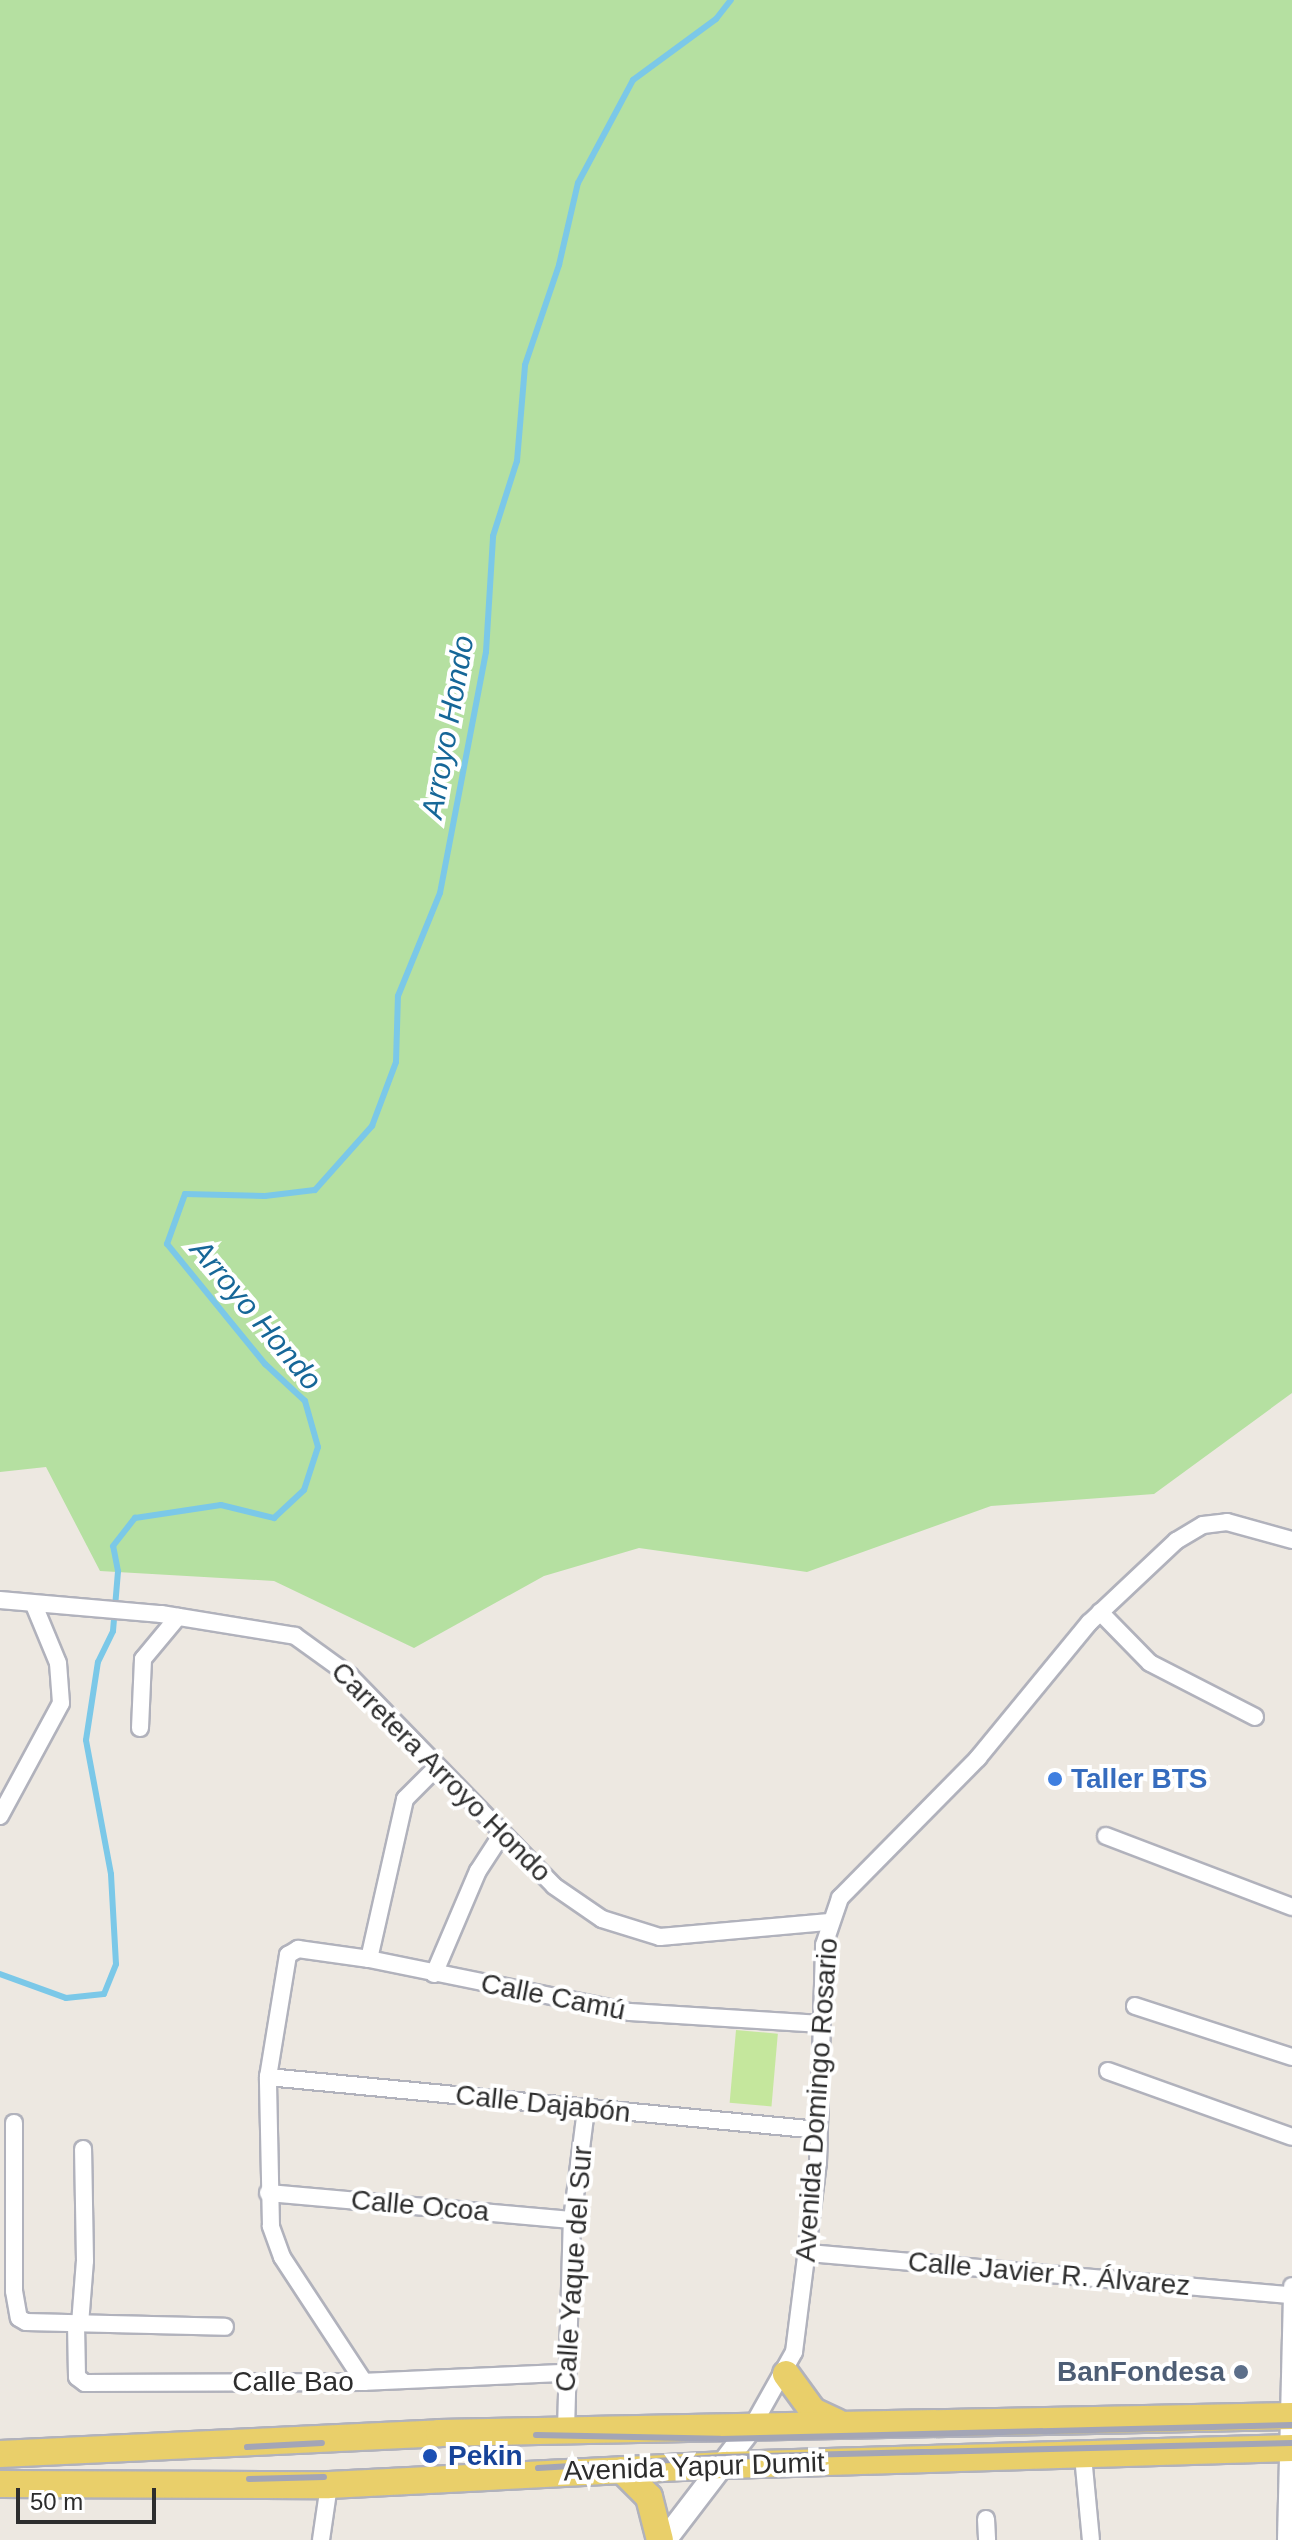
<!DOCTYPE html>
<html>
<head>
<meta charset="utf-8">
<style>
  body { margin:0 }
  #map { position:relative; width:1292px; height:2540px; overflow:hidden; background:#ede8e1; font-family:Arial,sans-serif }
  div>[style] { position:absolute }
  .green>* { inset:0; background:#b5e0a1 }
  .pitch>* { inset:0; background:#c5e79d; transform-origin:0 0 }
  .stream>* { height:6px; margin:-3px; padding:0 3px; transform-origin:3px; border-radius:3px; background:#7bc8e8 }
  .roads { filter:drop-shadow(2px 0 #b1b2bc) drop-shadow(-2px 0 #b1b2bc) drop-shadow(0 2px #b1b2bc) drop-shadow(0 -2px #b1b2bc) }
  .minor>* { height:16px; margin:-8px; padding:0 8px; transform-origin:8px; border-radius:8px; background:#fff }
  .secondary>* { height:22px; margin:-11px; padding:0 11px; transform-origin:11px; border-radius:11px; background:#fff }
  .primary>* { height:26px; margin:-13px; padding:0 13px; transform-origin:13px; border-radius:13px; background:#e9cf6a }
  .rail>* { height:6px; margin:-3px; padding:0 3px; transform-origin:3px; border-radius:3px; background:#a3a5b6 }
  .dots>* { width:22px; height:22px; translate:-50% -50%; box-sizing:border-box; border:4px solid #fff; border-radius:50% }
  span { translate:-50% -50%; white-space:nowrap; text-align:center; line-height:1.15; -webkit-text-stroke:8px #fff; paint-order:stroke }
  .street-label { font-size:28px; color:#2d2d2d }
  .shop-label { font-size:28px; color:#366cbe; font-weight:700 }
  .left { translate:0 -50%; text-align:left }
  .service-label { font-size:28px; color:#4e5e75; font-weight:700 }
  .right { translate:-100% -50%; text-align:right }
  .transit-label { font-size:28px; color:#164399; font-weight:700 }
  .water-label { font-size:30px; color:#166798; font-style:italic }
  .scale { position:absolute; left:16px; top:2488px; width:140px; height:36px; box-sizing:border-box; border:4px solid #2d2d2d; border-top:0; padding-left:10px; font-size:24px; line-height:28px; white-space:nowrap; color:#2d2d2d; -webkit-text-stroke:6px #fff; paint-order:stroke }
</style>
</head>
<body>
<div id="map">
  <div class="green">
    <i style="clip-path:polygon(0 0,1292px 0,1292px 1393px,1154px 1494px,991px 1506px,807px 1572px,639px 1548px,544px 1576px,414px 1648px,274px 1581px,100px 1571px,46px 1467px,0 1472px)"></i>
  </div>
  <div class="pitch">
    <i style="left:736px;top:2030px;width:42px;height:73px;rotate:5deg"></i>
  </div>
  <div class="stream">
    <i style="left:0;top:1974px;width:70px;rotate:20deg"></i>
    <i style="left:66px;top:1998px;width:38px;rotate:-6deg"></i>
    <i style="left:104px;top:1994px;width:32px;rotate:-68deg"></i>
    <i style="left:116px;top:1964px;width:90px;rotate:-93.2deg"></i>
    <i style="left:111px;top:1874px;width:136px;rotate:-100.6deg"></i>
    <i style="left:86px;top:1740px;width:79px;rotate:-81.3deg"></i>
    <i style="left:98px;top:1662px;width:34px;rotate:-64deg"></i>
    <i style="left:113px;top:1631px;width:60px;rotate:-85.2deg"></i>
    <i style="left:118px;top:1571px;width:25px;rotate:-101deg"></i>
    <i style="left:113px;top:1546px;width:36px;rotate:-52deg"></i>
    <i style="left:135px;top:1518px;width:87px;rotate:-8.6deg"></i>
    <i style="left:221px;top:1505px;width:55px;rotate:13.8deg"></i>
    <i style="left:274px;top:1518px;width:41px;rotate:-43deg"></i>
    <i style="left:304px;top:1490px;width:45px;rotate:-72deg"></i>
    <i style="left:318px;top:1447px;width:48px;rotate:-105.8deg"></i>
    <i style="left:305px;top:1401px;width:54px;rotate:-137.2deg"></i>
    <i style="left:265px;top:1364px;width:155px;rotate:-129.2deg"></i>
    <i style="left:167px;top:1244px;width:53px;rotate:-70.2deg"></i>
    <i style="left:185px;top:1194px;width:80px;rotate:1.4deg"></i>
    <i style="left:265px;top:1196px;width:50px;rotate:-6.8deg"></i>
    <i style="left:315px;top:1190px;width:86px;rotate:-48.3deg"></i>
    <i style="left:372px;top:1126px;width:68px;rotate:-69.4deg"></i>
    <i style="left:396px;top:1062px;width:66px;rotate:-88.3deg"></i>
    <i style="left:398px;top:996px;width:111px;rotate:-67.8deg"></i>
    <i style="left:440px;top:893px;width:245px;rotate:-79.2deg"></i>
    <i style="left:486px;top:652px;width:116px;rotate:-86.5deg"></i>
    <i style="left:493px;top:536px;width:79px;rotate:-72.3deg"></i>
    <i style="left:517px;top:461px;width:96px;rotate:-85.2deg"></i>
    <i style="left:525px;top:365px;width:106px;rotate:-71.2deg"></i>
    <i style="left:559px;top:265px;width:84px;rotate:-77deg"></i>
    <i style="left:578px;top:183px;width:117px;rotate:-61.9deg"></i>
    <i style="left:633px;top:80px;width:103px;rotate:-36.3deg"></i>
    <i style="left:716px;top:19px;width:24px;rotate:-52deg"></i>
  </div>
  <div class="roads">
    <div class="minor">
      <i style="left:0;top:1600px;width:162px;rotate:5deg"></i>
      <i style="left:161px;top:1614px;width:136px;rotate:9.3deg"></i>
      <i style="left:295px;top:1636px;width:67px;rotate:35.8deg"></i>
      <i style="left:349px;top:1675px;width:294px;rotate:45.8deg"></i>
      <i style="left:554px;top:1886px;width:58px;rotate:34.5deg"></i>
      <i style="left:602px;top:1919px;width:61px;rotate:17.2deg"></i>
      <i style="left:660px;top:1937px;width:170px;rotate:-5.1deg"></i>
      <i style="left:1100px;top:1612px;width:71px;rotate:45.6deg"></i>
      <i style="left:1150px;top:1663px;width:118px;rotate:27.2deg"></i>
      <i style="left:140px;top:1728px;width:69px;rotate:-87.5deg"></i>
      <i style="left:143px;top:1659px;width:55px;rotate:-50.2deg"></i>
      <i style="left:0;top:1816px;width:128px;rotate:-61.6deg"></i>
      <i style="left:61px;top:1703px;width:40px;rotate:-94.3deg"></i>
      <i style="left:58px;top:1663px;width:63px;rotate:-112.5deg"></i>
      <i style="left:1106px;top:1836px;width:199px;rotate:20.9deg"></i>
      <i style="left:369px;top:1959px;width:164px;rotate:-77.3deg"></i>
      <i style="left:405px;top:1799px;width:45px;rotate:-45deg"></i>
      <i style="left:434px;top:1974px;width:112px;rotate:-66.9deg"></i>
      <i style="left:478px;top:1871px;width:44px;rotate:-57deg"></i>
      <i style="left:1135px;top:2006px;width:165px;rotate:18deg"></i>
      <i style="left:1108px;top:2071px;width:195px;rotate:19.7deg"></i>
      <i style="left:268px;top:2077px;width:553px;rotate:5.5deg"></i>
      <i style="left:14px;top:2123px;width:168px;rotate:90deg"></i>
      <i style="left:14px;top:2291px;width:27px;rotate:80deg"></i>
      <i style="left:19px;top:2318px;width:8px;rotate:30deg"></i>
      <i style="left:26px;top:2322px;width:199px;rotate:1.4deg"></i>
      <i style="left:268px;top:2193px;width:305px;rotate:5.1deg"></i>
      <i style="left:808px;top:2253px;width:484px;rotate:5deg"></i>
      <i style="left:76px;top:2324px;width:53px;rotate:88.9deg"></i>
      <i style="left:77px;top:2377px;width:10px;rotate:37deg"></i>
      <i style="left:85px;top:2383px;width:279px;rotate:-0.2deg"></i>
      <i style="left:364px;top:2382px;width:200px;rotate:-2.6deg"></i>
      <i style="left:80px;top:2324px;width:63px;rotate:-85.5deg"></i>
      <i style="left:85px;top:2261px;width:112px;rotate:-91deg"></i>
      <i style="left:364px;top:2382px;width:149px;rotate:-123.3deg"></i>
      <i style="left:282px;top:2257px;width:33px;rotate:-110deg"></i>
      <i style="left:271px;top:2226px;width:149px;rotate:-91.2deg"></i>
      <i style="left:268px;top:2077px;width:124px;rotate:-80.7deg"></i>
      <i style="left:288px;top:1955px;width:12px;rotate:-31deg"></i>
      <i style="left:298px;top:1949px;width:72px;rotate:8deg"></i>
      <i style="left:369px;top:1959px;width:266px;rotate:11.5deg"></i>
      <i style="left:630px;top:2012px;width:192px;rotate:3.6deg"></i>
      <i style="left:753px;top:2425px;width:84px;rotate:-60.7deg"></i>
      <i style="left:794px;top:2352px;width:191px;rotate:-82.8deg"></i>
      <i style="left:818px;top:2163px;width:218px;rotate:-88.4deg"></i>
      <i style="left:824px;top:1945px;width:50px;rotate:-71.2deg"></i>
      <i style="left:840px;top:1898px;width:197px;rotate:-45.4deg"></i>
      <i style="left:978px;top:1758px;width:175px;rotate:-50.6deg"></i>
      <i style="left:1089px;top:1623px;width:120px;rotate:-43.3deg"></i>
      <i style="left:1176px;top:1541px;width:31px;rotate:-31deg"></i>
      <i style="left:1203px;top:1525px;width:24px;rotate:-7deg"></i>
      <i style="left:1227px;top:1522px;width:67px;rotate:15.5deg"></i>
      <i style="left:566px;top:2430px;width:210px;rotate:-88.4deg"></i>
      <i style="left:572px;top:2220px;width:112px;rotate:-82.8deg"></i>
      <i style="left:1083px;top:2456px;width:84px;rotate:84.6deg"></i>
      <i style="left:986px;top:2519px;width:21px;rotate:87deg"></i>
      <i style="left:321px;top:2540px;width:56px;rotate:-81.7deg"></i>
      <i style="left:1286px;top:2540px;width:254px;rotate:-88.6deg"></i>
    </div>
    <div class="secondary">
      <i style="left:665px;top:2540px;width:145px;rotate:-52.6deg"></i>
    </div>
    <div class="primary">
      <i style="left:786px;top:2374px;width:46px;rotate:53.9deg"></i>
      <i style="left:813px;top:2411px;width:26px;rotate:25deg"></i>
      <i style="left:0;top:2454px;width:440px;rotate:-2.7deg"></i>
      <i style="left:439px;top:2433px;width:853px;rotate:-1.14deg"></i>
      <i style="left:622px;top:2470px;width:38px;rotate:45deg"></i>
      <i style="left:649px;top:2497px;width:44px;rotate:75.7deg"></i>
      <i style="left:0;top:2484px;width:329px;rotate:0.2deg"></i>
      <i style="left:329px;top:2485px;width:398px;rotate:-2.9deg"></i>
      <i style="left:726px;top:2465px;width:566px;rotate:-1.72deg"></i>
    </div>
  </div>
  <div class="rail">
    <i style="left:536px;top:2435px;width:184px;rotate:1.2deg"></i>
    <i style="left:720px;top:2439px;width:572px;rotate:-1.4deg"></i>
    <i style="left:247px;top:2447px;width:75px;rotate:-3.1deg"></i>
    <i style="left:538px;top:2468px;width:184px;rotate:-3.4deg"></i>
    <i style="left:722px;top:2457px;width:570px;rotate:-1.41deg"></i>
    <i style="left:249px;top:2479px;width:75px;rotate:-1.5deg"></i>
  </div>
  <div class="dots">
    <i style="left:1055px;top:1779px;background:#3f7fe0"></i>
    <i style="left:1241px;top:2372px;background:#5c6f8a"></i>
    <i style="left:430px;top:2456px;background:#1a4fb4"></i>
  </div>
  <div class="street-label">
    <span style="left:441px;top:1772px;rotate:45deg">Carretera Arroyo Hondo</span>
    <span style="left:553px;top:1997px;rotate:11deg">Calle Camú</span>
    <span style="left:817px;top:2100px;rotate:-86deg">Avenida Domingo Rosario</span>
    <span style="left:543px;top:2104px;rotate:6deg">Calle Dajabón</span>
    <span style="left:420px;top:2206px;rotate:5deg">Calle Ocoa</span>
    <span style="left:574px;top:2269px;rotate:-86deg">Calle Yaque del Sur</span>
    <span style="left:1049px;top:2274px;rotate:5deg">Calle Javier R. Álvarez</span>
    <span style="left:293px;top:2382px">Calle Bao</span>
    <span style="left:694px;top:2467px;rotate:-2deg">Avenida Yapur Dumit</span>
  </div>
  <div class="shop-label">
    <span class="left" style="left:1071px;top:1779px">Taller BTS</span>
  </div>
  <div class="service-label">
    <span class="right" style="left:1225px;top:2372px">BanFondesa</span>
  </div>
  <div class="transit-label">
    <span class="left" style="left:448px;top:2456px">Pekin</span>
  </div>
  <div class="water-label">
    <span style="left:448px;top:727px;rotate:-80deg">Arroyo Hondo</span>
    <span style="left:256px;top:1315px;rotate:50deg">Arroyo Hondo</span>
  </div>
  <div class="scale">50 m</div>
</div>
</body>
</html>
